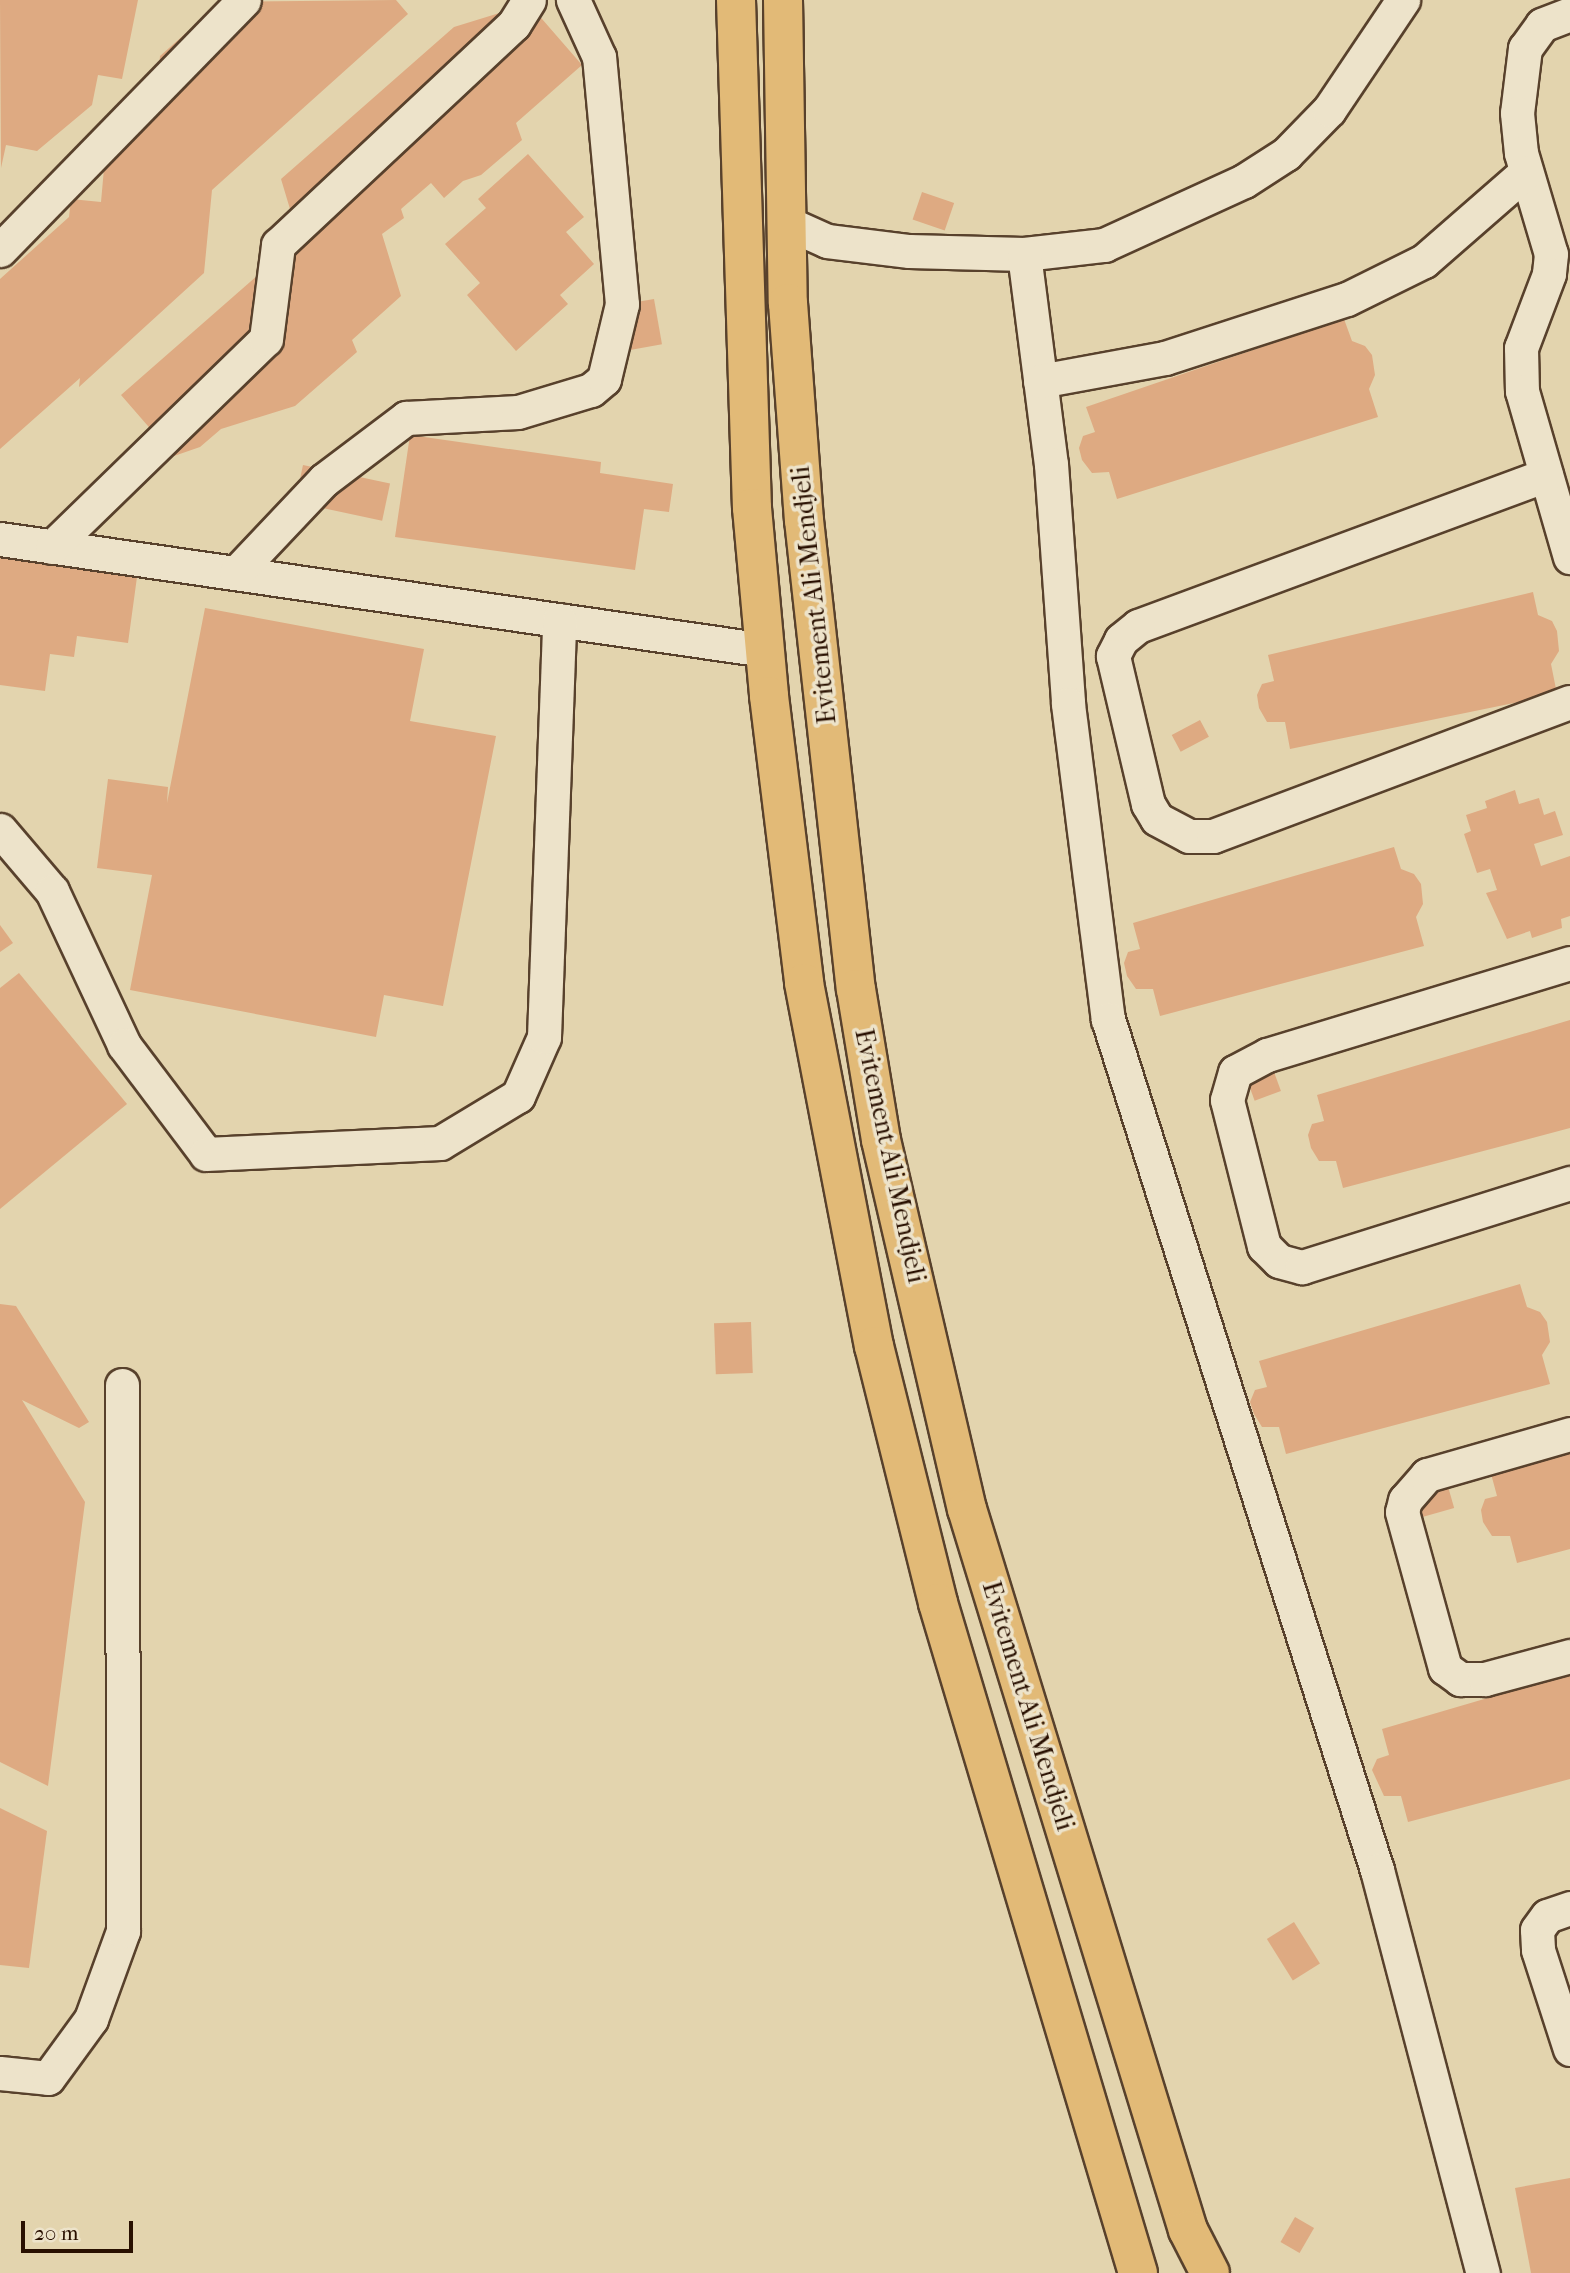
<!DOCTYPE html>
<html>
<head>
<meta charset="utf-8">
<style>
  body { margin:0 }
  #map { position:relative; width:1570px; height:2273px; overflow:hidden; background:#e3d4ae; font-family:"IM FELL French Canon",serif }
  div>[style] { position:absolute }
  .building>* { inset:0; background:#deaa82; transform-origin:0 0 }
  .roads { filter:drop-shadow(2px 0 #58412c) drop-shadow(-2px 0 #58412c) drop-shadow(0 2px #58412c) drop-shadow(0 -2px #58412c) }
  .street>* { height:33px; margin:-16.5px; padding:0 16.5px; transform-origin:16.5px; border-radius:16.5px; background:#ede3ca }
  .highway>* { height:38px; margin:-19px; padding:0 19px; transform-origin:19px; border-radius:19px; background:#e2ba77 }
  span { translate:-50% -50%; white-space:nowrap; text-align:center; line-height:1.15; -webkit-text-stroke:7px #ede3ca; paint-order:stroke }
  .street-label { font-size:26px; color:#291001 }
  .scale { position:absolute; left:21px; top:2221px; width:112px; height:32px; box-sizing:border-box; border:4px solid #291001; border-top:0; padding-left:9px; font-size:21px; line-height:24px; white-space:nowrap; color:#291001; -webkit-text-stroke:5px #ede3ca; paint-order:stroke }
</style>
</head>
<body>
<div id="map">
  <div class="building">
    <i style="clip-path:polygon(0 0,138px 0,122px 79px,98px 75px,92px 105px,37px 151px,6px 145px,1px 168px)"></i>
    <i style="clip-path:polygon(396px 0,408px 14px,212px 190px,204px 273px,79px 387px,80px 378px,0 449px,0 279px,69px 217px,71px 199px,101px 202px,108px 124px,158px 80px,160px 56px,221px 2px)"></i>
    <i style="clip-path:polygon(529px 4px,582px 65px,516px 123px,522px 140px,481px 175px,463px 181px,444px 198px,431px 183px,401px 209px,404px 218px,382px 234px,401px 296px,352px 340px,357px 352px,295px 406px,221px 429px,200px 447px,174px 456px,121px 395px,299px 239px,281px 179px,454px 27px)"></i>
    <i style="clip-path:polygon(528px 154px,584px 217px,566px 232px,594px 264px,560px 295px,568px 304px,516px 351px,467px 295px,480px 283px,445px 244px,486px 208px,478px 199px)"></i>
    <i style="left:922px;top:192px;width:34px;height:29px;rotate:19deg"></i>
    <i style="left:654px;top:299px;width:46px;height:38px;rotate:80deg"></i>
    <i style="clip-path:polygon(1344px 319px,1352px 341px,1365px 346px,1372px 355px,1375px 375px,1369px 389px,1378px 417px,1117px 499px,1109px 472px,1092px 473px,1082px 460px,1079px 448px,1083px 436px,1095px 432px,1086px 407px)"></i>
    <i style="clip-path:polygon(410px 435px,601px 462px,600px 473px,673px 484px,669px 512px,644px 509px,635px 570px,395px 537px)"></i>
    <i style="left:303px;top:465px;width:89px;height:38px;rotate:12deg"></i>
    <i style="clip-path:polygon(0 536px,140px 555px,128px 643px,77px 636px,74px 657px,50px 654px,45px 691px,0 685px)"></i>
    <i style="clip-path:polygon(1533px 592px,1538px 615px,1552px 621px,1557px 631px,1559px 651px,1551px 664px,1557px 694px,1290px 749px,1285px 722px,1267px 722px,1259px 708px,1257px 695px,1262px 684px,1274px 681px,1268px 655px)"></i>
    <i style="clip-path:polygon(205px 608px,424px 649px,410px 721px,496px 736px,443px 1006px,384px 995px,376px 1037px,130px 990px,152px 875px,97px 868px,108px 779px,168px 787px,167px 803px)"></i>
    <i style="left:1200px;top:720px;width:19px;height:32px;rotate:62deg"></i>
    <i style="clip-path:polygon(1515px 790px,1519px 804px,1539px 798px,1544px 815px,1555px 811px,1563px 835px,1534px 844px,1541px 866px,1570px 856px,1570px 916px,1561px 919px,1562px 928px,1532px 938px,1530px 931px,1507px 939px,1486px 893px,1497px 890px,1490px 869px,1477px 873px,1464px 834px,1471px 831px,1466px 815px,1487px 808px,1485px 801px)"></i>
    <i style="clip-path:polygon(1394px 847px,1401px 869px,1414px 874px,1421px 884px,1423px 904px,1416px 917px,1424px 946px,1160px 1016px,1153px 989px,1136px 989px,1127px 976px,1124px 963px,1128px 952px,1140px 949px,1133px 923px)"></i>
    <i style="clip-path:polygon(0 925px,13px 943px,0 952px)"></i>
    <i style="clip-path:polygon(19px 973px,127px 1104px,0 1209px,0 988px)"></i>
    <i style="clip-path:polygon(1570px 1020px,1570px 1128px,1343px 1188px,1336px 1161px,1319px 1161px,1311px 1148px,1308px 1135px,1312px 1124px,1324px 1121px,1317px 1095px)"></i>
    <i style="left:1270px;top:1061px;width:32px;height:28px;rotate:70deg"></i>
    <i style="clip-path:polygon(1520px 1284px,1527px 1307px,1540px 1312px,1547px 1322px,1550px 1342px,1542px 1355px,1550px 1384px,1286px 1454px,1279px 1427px,1262px 1427px,1254px 1414px,1250px 1402px,1255px 1390px,1267px 1387px,1259px 1361px)"></i>
    <i style="clip-path:polygon(0 1304px,16px 1306px,89px 1422px,79px 1428px,22px 1400px,85px 1502px,48px 1786px,0 1762px)"></i>
    <i style="left:751px;top:1322px;width:51px;height:37px;rotate:88deg"></i>
    <i style="clip-path:polygon(1570px 1447px,1570px 1549px,1517px 1563px,1510px 1536px,1492px 1536px,1483px 1522px,1481px 1510px,1485px 1499px,1497px 1496px,1490px 1470px)"></i>
    <i style="left:1447px;top:1483px;width:26px;height:33px;rotate:74deg"></i>
    <i style="clip-path:polygon(1570px 1674px,1570px 1779px,1408px 1822px,1401px 1796px,1384px 1796px,1372px 1770px,1377px 1759px,1389px 1755px,1382px 1729px)"></i>
    <i style="clip-path:polygon(0 1808px,47px 1831px,29px 1968px,0 1965px)"></i>
    <i style="left:1294px;top:1922px;width:49px;height:32px;rotate:58deg"></i>
    <i style="clip-path:polygon(1570px 2178px,1570px 2273px,1531px 2273px,1515px 2188px)"></i>
    <i style="left:1295px;top:2217px;width:22px;height:29px;rotate:30deg"></i>
  </div>
  <div class="roads">
    <div class="street">
      <i style="left:1570px;top:14px;width:30px;rotate:159deg"></i>
      <i style="left:1542px;top:25px;width:29px;rotate:126deg"></i>
      <i style="left:1525px;top:48px;width:65px;rotate:97deg"></i>
      <i style="left:1517px;top:113px;width:40px;rotate:84.3deg"></i>
      <i style="left:1521px;top:153px;width:105px;rotate:73.5deg"></i>
      <i style="left:1551px;top:254px;width:20px;rotate:96deg"></i>
      <i style="left:1549px;top:274px;width:79px;rotate:110.7deg"></i>
      <i style="left:1521px;top:348px;width:43px;rotate:88.7deg"></i>
      <i style="left:1522px;top:391px;width:173px;rotate:73.9deg"></i>
      <i style="left:787px;top:223px;width:44px;rotate:24.2deg"></i>
      <i style="left:827px;top:241px;width:83px;rotate:7deg"></i>
      <i style="left:909px;top:251px;width:115px;rotate:1.5deg"></i>
      <i style="left:1024px;top:254px;width:81px;rotate:-6.4deg"></i>
      <i style="left:1104px;top:245px;width:154px;rotate:-24.6deg"></i>
      <i style="left:1244px;top:181px;width:50px;rotate:-32.7deg"></i>
      <i style="left:1286px;top:154px;width:62px;rotate:-45.7deg"></i>
      <i style="left:1329px;top:110px;width:133px;rotate:-56.1deg"></i>
      <i style="left:0;top:250px;width:349px;rotate:-45.7deg"></i>
      <i style="left:1024px;top:254px;width:212px;rotate:82.7deg"></i>
      <i style="left:1051px;top:464px;width:241px;rotate:85.9deg"></i>
      <i style="left:1068px;top:704px;width:318px;rotate:82.8deg"></i>
      <i style="left:1108px;top:1019px;width:893px;rotate:72.46deg"></i>
      <i style="left:1377px;top:1870px;width:417px;rotate:75.3deg"></i>
      <i style="left:1040px;top:381px;width:127px;rotate:-10.4deg"></i>
      <i style="left:1165px;top:358px;width:191px;rotate:-18deg"></i>
      <i style="left:1347px;top:299px;width:86px;rotate:-26.3deg"></i>
      <i style="left:1424px;top:261px;width:135px;rotate:-41.1deg"></i>
      <i style="left:1546px;top:475px;width:435px;rotate:159.7deg"></i>
      <i style="left:1138px;top:626px;width:22px;rotate:141deg"></i>
      <i style="left:1121px;top:640px;width:18px;rotate:117deg"></i>
      <i style="left:1113px;top:656px;width:152px;rotate:76.7deg"></i>
      <i style="left:1148px;top:804px;width:17px;rotate:59deg"></i>
      <i style="left:1157px;top:819px;width:36px;rotate:28deg"></i>
      <i style="left:1189px;top:836px;width:24px"></i>
      <i style="left:1213px;top:836px;width:381px;rotate:-20.6deg"></i>
      <i style="left:0;top:539px;width:773px;rotate:8.26deg"></i>
      <i style="left:52px;top:547px;width:298px;rotate:-44.2deg"></i>
      <i style="left:266px;top:339px;width:95px;rotate:-82.7deg"></i>
      <i style="left:278px;top:245px;width:323px;rotate:-43.1deg"></i>
      <i style="left:514px;top:24px;width:28px;rotate:-58deg"></i>
      <i style="left:236px;top:573px;width:128px;rotate:-46.6deg"></i>
      <i style="left:324px;top:480px;width:103px;rotate:-37.1deg"></i>
      <i style="left:406px;top:418px;width:112px;rotate:-3.1deg"></i>
      <i style="left:518px;top:412px;width:76px;rotate:-16.8deg"></i>
      <i style="left:591px;top:390px;width:17px;rotate:-40deg"></i>
      <i style="left:604px;top:379px;width:77px;rotate:-76.5deg"></i>
      <i style="left:622px;top:304px;width:248px;rotate:-95.3deg"></i>
      <i style="left:599px;top:57px;width:63px;rotate:-114.5deg"></i>
      <i style="left:0;top:830px;width:80px;rotate:49.6deg"></i>
      <i style="left:52px;top:891px;width:170px;rotate:64.9deg"></i>
      <i style="left:124px;top:1045px;width:136px;rotate:53deg"></i>
      <i style="left:206px;top:1154px;width:234px;rotate:-2.7deg"></i>
      <i style="left:440px;top:1143px;width:91px;rotate:-31.1deg"></i>
      <i style="left:518px;top:1096px;width:64px;rotate:-66.2deg"></i>
      <i style="left:544px;top:1037px;width:417px;rotate:-87.9deg"></i>
      <i style="left:1570px;top:963px;width:317px;rotate:163.1deg"></i>
      <i style="left:1267px;top:1055px;width:36px;rotate:152deg"></i>
      <i style="left:1235px;top:1072px;width:29px;rotate:106deg"></i>
      <i style="left:1227px;top:1100px;width:151px;rotate:75.8deg"></i>
      <i style="left:1264px;top:1246px;width:21px;rotate:45deg"></i>
      <i style="left:1279px;top:1261px;width:24px;rotate:15deg"></i>
      <i style="left:1302px;top:1267px;width:281px;rotate:-17.4deg"></i>
      <i style="left:1570px;top:1434px;width:149px;rotate:164deg"></i>
      <i style="left:1427px;top:1475px;width:33px;rotate:131deg"></i>
      <i style="left:1405px;top:1500px;width:12px;rotate:104deg"></i>
      <i style="left:1402px;top:1512px;width:162px;rotate:74.6deg"></i>
      <i style="left:1445px;top:1668px;width:19px;rotate:36deg"></i>
      <i style="left:1460px;top:1679px;width:25px"></i>
      <i style="left:1485px;top:1679px;width:88px;rotate:-15.1deg"></i>
      <i style="left:1570px;top:1908px;width:24px;rotate:161deg"></i>
      <i style="left:1547px;top:1916px;width:17px;rotate:126deg"></i>
      <i style="left:1537px;top:1930px;width:20px;rotate:87deg"></i>
      <i style="left:1538px;top:1950px;width:104px;rotate:72.1deg"></i>
      <i style="left:0;top:2073px;width:48px;rotate:5.9deg"></i>
      <i style="left:48px;top:2078px;width:73px;rotate:-53.9deg"></i>
      <i style="left:91px;top:2019px;width:94px;rotate:-70deg"></i>
      <i style="left:123px;top:1931px;width:546px;rotate:-90.1deg"></i>
    </div>
    <div class="highway">
      <i style="left:736px;top:0;width:508px;rotate:88.2deg"></i>
      <i style="left:752px;top:508px;width:189px;rotate:84.8deg"></i>
      <i style="left:769px;top:696px;width:289px;rotate:83deg"></i>
      <i style="left:804px;top:983px;width:370px;rotate:79.1deg"></i>
      <i style="left:874px;top:1346px;width:265px;rotate:76deg"></i>
      <i style="left:938px;top:1603px;width:699px;rotate:73.38deg"></i>
      <i style="left:783px;top:0;width:303px;rotate:89.1deg"></i>
      <i style="left:788px;top:303px;width:218px;rotate:85.8deg"></i>
      <i style="left:804px;top:520px;width:472px;rotate:83.7deg"></i>
      <i style="left:856px;top:989px;width:153px;rotate:80.6deg"></i>
      <i style="left:881px;top:1140px;width:379px;rotate:76.9deg"></i>
      <i style="left:967px;top:1509px;width:754px;rotate:72.96deg"></i>
      <i style="left:1188px;top:2230px;width:48px;rotate:62.9deg"></i>
    </div>
  </div>
  <div class="street-label">
    <span style="left:814px;top:595px;rotate:-96deg">Evitement Ali Mendjeli</span>
    <span style="left:890px;top:1156px;rotate:78deg">Evitement Ali Mendjeli</span>
    <span style="left:1028px;top:1706px;rotate:73deg">Evitement Ali Mendjeli</span>
  </div>
  <div class="scale">20 m</div>
</div>
</body>
</html>
